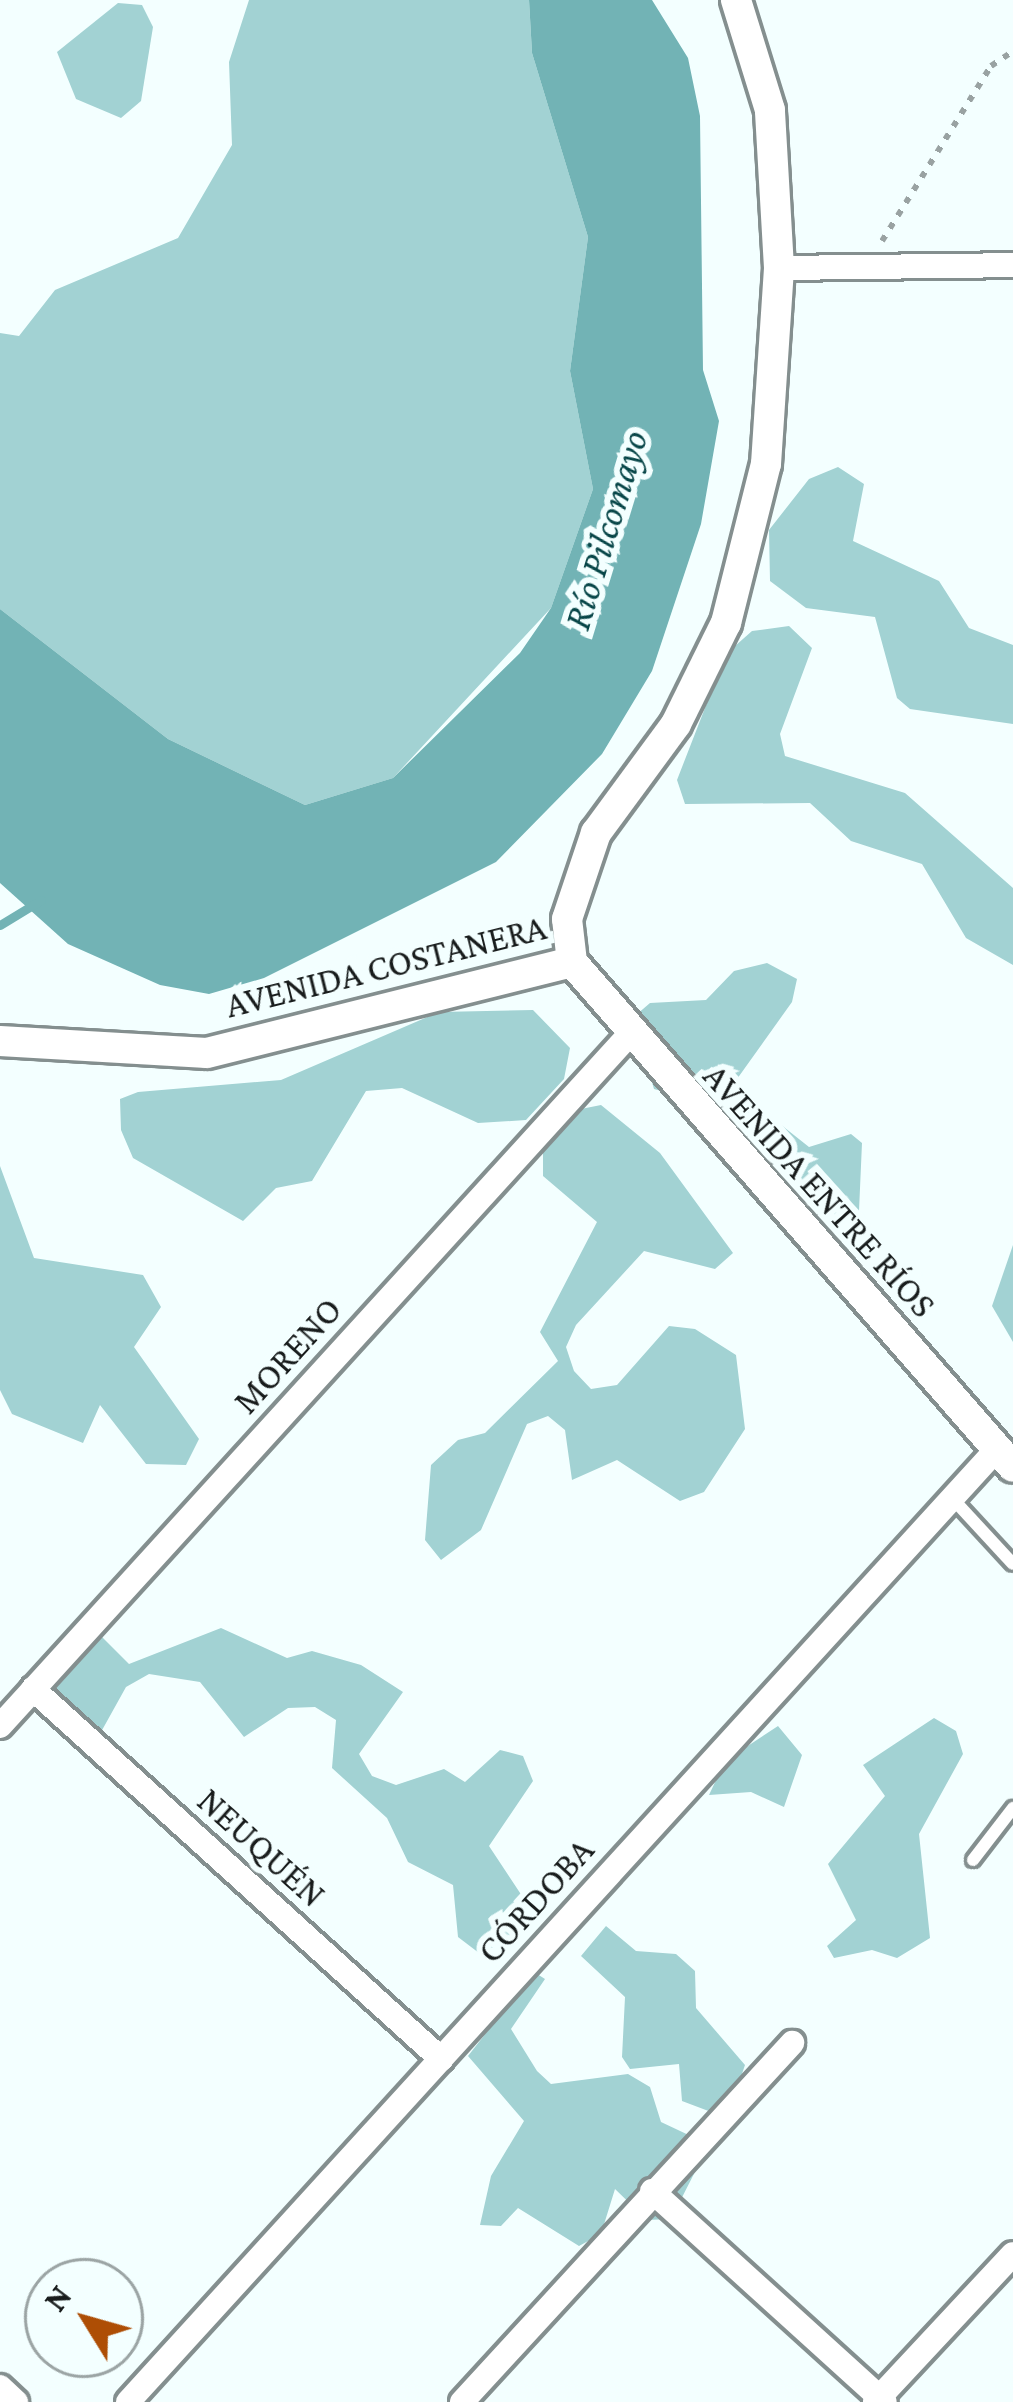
<!DOCTYPE html>
<html>
<head>
<meta charset="utf-8">
<style>
  body { margin:0 }
  #map { position:relative; width:1013px; height:2402px; overflow:hidden; background:#f3ffff; font-family:"Crimson Pro",serif }
  div>[style] { position:absolute }
  .green>* { inset:0; background:#a2d2d3 }
  .water>* { inset:0; background:#72b3b5 }
  .stream>* { height:9px; margin:-4.5px; padding:0 4.5px; transform-origin:4.5px; border-radius:4.5px; background:#72b3b5 }
  .path>* { height:6px; margin-top:-3px; transform-origin:0; background:repeating-linear-gradient(90deg,#99a2a2 0 6px,transparent 0 15px) }
  .roads { filter:drop-shadow(3px 0 #848f8f) drop-shadow(-3px 0 #848f8f) drop-shadow(0 3px #848f8f) drop-shadow(0 -3px #848f8f) }
  .service>* { height:12px; margin:-6px; padding:0 6px; transform-origin:6px; border-radius:6px; background:#fff }
  .minor>* { height:24px; margin:-12px; padding:0 12px; transform-origin:12px; border-radius:12px; background:#fff }
  .tertiary>* { height:30px; margin:-15px; padding:0 15px; transform-origin:15px; border-radius:15px; background:#fff }
  span { translate:-50% -50%; white-space:nowrap; text-align:center; line-height:1.15; -webkit-text-stroke:12px #f3ffff; paint-order:stroke }
  .street-label { font-size:36px; color:#181c1c }
  .water-label { font-size:39px; color:#074648; font-style:italic }
  .north { position:absolute; left:24px; top:2258px; width:120px; height:120px; box-sizing:border-box; background:#f3ffff; border:3px solid #9ba4a4; border-radius:50%; rotate:307deg; font-size:33px; font-weight:700; line-height:48px; text-align:center; color:#181c1c }
  .north::after { content:''; display:block; margin:auto; width:42px; height:54px; background:#ae4e05; clip-path:polygon(50% 0,100% 100%,50% 72%,0 100%) }
</style>
</head>
<body>
<div id="map">
  <div class="green">
    <i style="clip-path:polygon(249px 0,529px 0,532px 53px,588px 237px,570px 371px,593px 489px,551px 608px,393px 778px,305px 805px,168px 739px,0 609px,0 333px,19px 336px,55px 290px,178px 238px,232px 145px,229px 62px)"></i>
    <i style="clip-path:polygon(118px 3px,142px 5px,153px 27px,141px 101px,121px 118px,76px 99px,57px 52px)"></i>
    <i style="clip-path:polygon(838px 467px,864px 484px,853px 541px,939px 581px,969px 628px,1013px 645px,1013px 724px,910px 709px,897px 698px,875px 617px,806px 608px,770px 581px,769px 530px,809px 479px)"></i>
    <i style="clip-path:polygon(789px 626px,812px 648px,780px 734px,785px 756px,905px 793px,1013px 888px,1013px 965px,966px 938px,922px 864px,851px 841px,810px 803px,685px 804px,677px 780px,726px 654px,752px 631px)"></i>
    <i style="clip-path:polygon(767px 963px,797px 979px,792px 1002px,732px 1086px,809px 1147px,851px 1134px,862px 1143px,859px 1211px,822px 1237px,694px 1100px,654px 1089px,644px 1056px,636px 1015px,650px 1003px,706px 1000px,734px 971px)"></i>
    <i style="clip-path:polygon(533px 1010px,570px 1048px,564px 1079px,526px 1120px,478px 1123px,402px 1088px,366px 1091px,312px 1181px,276px 1188px,243px 1221px,133px 1158px,121px 1130px,120px 1099px,138px 1092px,281px 1080px,439px 1012px)"></i>
    <i style="clip-path:polygon(601px 1105px,660px 1153px,733px 1253px,715px 1269px,644px 1251px,576px 1325px,566px 1347px,574px 1371px,591px 1389px,617px 1385px,669px 1326px,695px 1329px,736px 1355px,745px 1429px,704px 1492px,680px 1501px,617px 1460px,572px 1480px,565px 1430px,548px 1416px,527px 1424px,481px 1530px,441px 1560px,425px 1540px,431px 1465px,458px 1440px,485px 1433px,558px 1361px,540px 1332px,597px 1222px,543px 1176px,543px 1149px,576px 1110px)"></i>
    <i style="clip-path:polygon(0 1166px,34px 1258px,143px 1275px,161px 1307px,134px 1347px,199px 1439px,186px 1465px,146px 1464px,100px 1405px,83px 1443px,12px 1414px,0 1390px)"></i>
    <i style="clip-path:polygon(1013px 1245px,1013px 1342px,992px 1306px)"></i>
    <i style="clip-path:polygon(71px 1625px,95px 1630px,129px 1664px,221px 1628px,287px 1658px,312px 1651px,361px 1665px,403px 1692px,359px 1754px,372px 1776px,396px 1785px,444px 1769px,465px 1782px,500px 1750px,523px 1756px,533px 1781px,489px 1846px,530px 1908px,526px 1934px,479px 1953px,458px 1937px,453px 1885px,408px 1862px,387px 1818px,332px 1768px,336px 1720px,315px 1707px,288px 1708px,244px 1737px,200px 1682px,149px 1674px,126px 1687px,101px 1732px,75px 1736px,36px 1714px,35px 1664px)"></i>
    <i style="clip-path:polygon(934px 1718px,956px 1731px,963px 1754px,919px 1834px,930px 1938px,897px 1958px,872px 1950px,834px 1958px,827px 1946px,856px 1920px,828px 1864px,885px 1796px,863px 1765px)"></i>
    <i style="clip-path:polygon(778px 1726px,802px 1755px,784px 1807px,751px 1792px,709px 1795px,725px 1761px)"></i>
    <i style="clip-path:polygon(606px 1926px,636px 1951px,676px 1954px,695px 1971px,696px 2008px,745px 2065px,727px 2118px,682px 2101px,679px 2064px,630px 2069px,622px 2057px,625px 1997px,581px 1956px)"></i>
    <i style="clip-path:polygon(534px 1972px,545px 1979px,511px 2029px,537px 2071px,551px 2084px,628px 2074px,650px 2087px,661px 2122px,695px 2138px,700px 2162px,671px 2219px,647px 2220px,615px 2189px,601px 2234px,579px 2246px,518px 2208px,501px 2226px,480px 2225px,491px 2176px,524px 2121px,468px 2056px)"></i>
  </div>
  <div class="water">
    <i style="clip-path:polygon(529px 0,652px 0,688px 58px,700px 116px,703px 370px,719px 421px,701px 524px,652px 671px,602px 754px,496px 862px,264px 978px,209px 994px,160px 985px,68px 944px,0 883px,0 609px,168px 739px,305px 805px,393px 778px,520px 653px,551px 608px,593px 489px,570px 371px,588px 237px,532px 53px)"></i>
  </div>
  <div class="stream">
    <i style="left:0;top:925px;width:48px;rotate:-31.4deg"></i>
  </div>
  <div class="path">
    <i style="left:882px;top:241px;width:206px;rotate:-58.1deg"></i>
    <i style="left:991px;top:66px;width:27px;rotate:-34deg"></i>
  </div>
  <div class="roads">
    <div class="service">
      <i style="left:953px;top:1499px;width:88px;rotate:47.3deg"></i>
      <i style="left:973px;top:1860px;width:66px;rotate:-52.4deg"></i>
    </div>
    <div class="minor">
      <i style="left:779px;top:268px;width:234px;rotate:-0.7deg"></i>
      <i style="left:33px;top:1689px;width:551px;rotate:42.2deg"></i>
      <i style="left:0;top:1726px;width:934px;rotate:-47.69deg"></i>
      <i style="left:652px;top:2191px;width:314px;rotate:42.2deg"></i>
      <i style="left:0;top:2387px;width:22px;rotate:43deg"></i>
      <i style="left:128px;top:2402px;width:1290px;rotate:-47.64deg"></i>
      <i style="left:462px;top:2402px;width:488px;rotate:-47.4deg"></i>
      <i style="left:875px;top:2402px;width:202px;rotate:-47deg"></i>
    </div>
    <div class="tertiary">
      <i style="left:572px;top:962px;width:43px;rotate:-96.6deg"></i>
      <i style="left:567px;top:919px;width:91px;rotate:-71.4deg"></i>
      <i style="left:596px;top:833px;width:135px;rotate:-53.7deg"></i>
      <i style="left:676px;top:724px;width:113px;rotate:-63.7deg"></i>
      <i style="left:726px;top:623px;width:164px;rotate:-75.9deg"></i>
      <i style="left:766px;top:464px;width:196px;rotate:-86.2deg"></i>
      <i style="left:779px;top:268px;width:158px;rotate:-93.3deg"></i>
      <i style="left:770px;top:110px;width:115px;rotate:-107.2deg"></i>
      <i style="left:572px;top:962px;width:670px;rotate:48.87deg"></i>
      <i style="left:0;top:1041px;width:207px;rotate:3.3deg"></i>
      <i style="left:207px;top:1053px;width:376px;rotate:-14deg"></i>
    </div>
  </div>
  <div class="street-label">
    <span style="left:386px;top:967px;rotate:-14deg">AVENIDA COSTANERA</span>
    <span style="left:819px;top:1191px;rotate:48deg">AVENIDA ENTRE RÍOS</span>
    <span style="left:288px;top:1356px;rotate:-48deg">MORENO</span>
    <span style="left:261px;top:1848px;rotate:42deg">NEUQUÉN</span>
    <span style="left:536px;top:1901px;rotate:-48deg">CÓRDOBA</span>
  </div>
  <div class="water-label">
    <span style="left:606px;top:530px;rotate:-73deg">Río Pilcomayo</span>
  </div>
  <div class="north">N</div>
</div>
</body>
</html>
